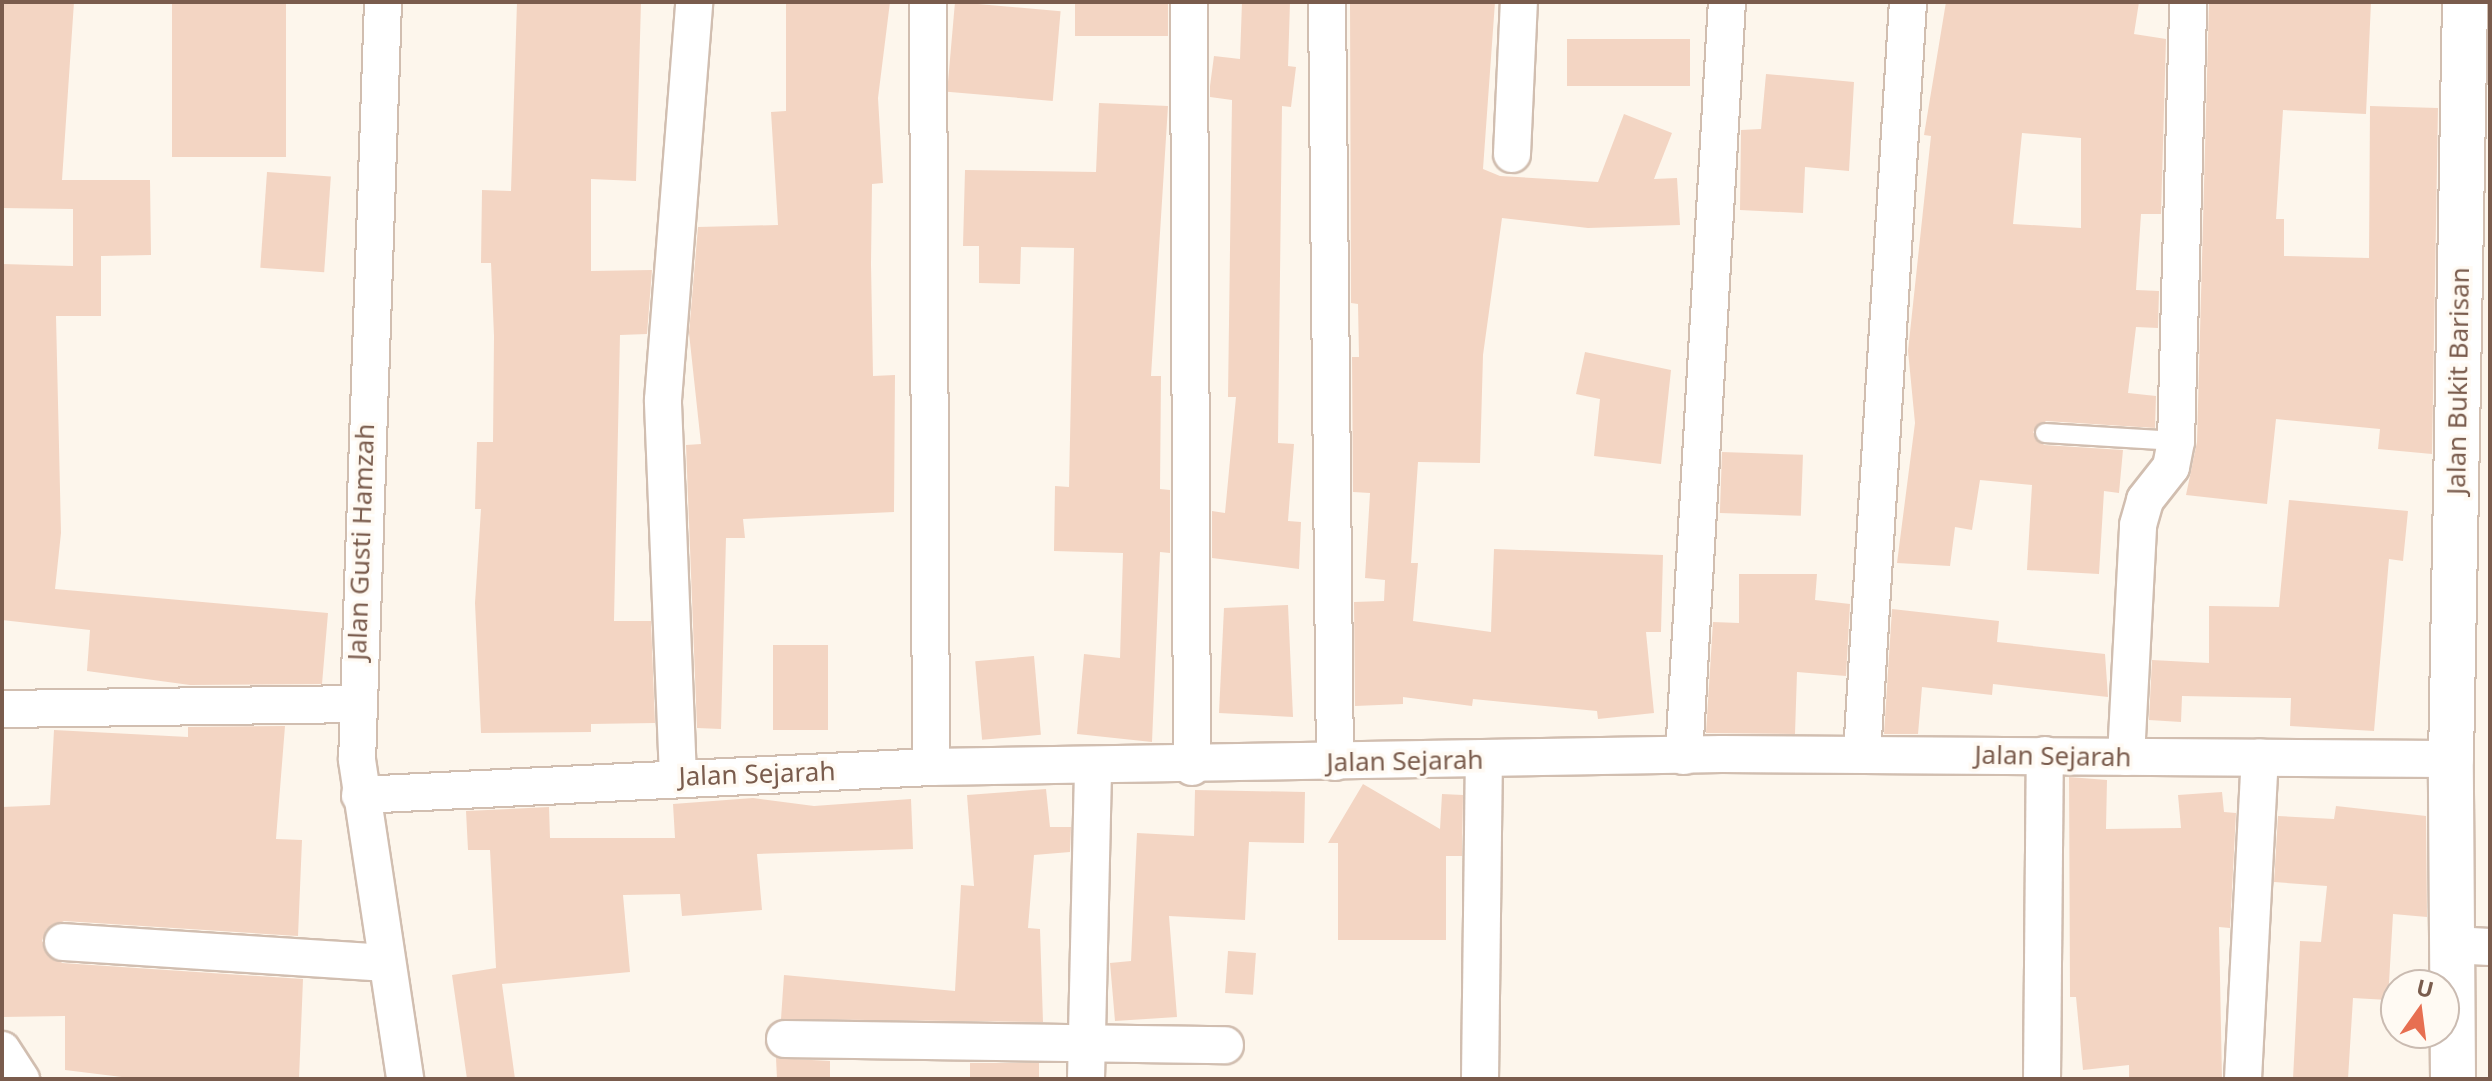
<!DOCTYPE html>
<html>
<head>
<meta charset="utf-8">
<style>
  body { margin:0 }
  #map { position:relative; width:2492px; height:1081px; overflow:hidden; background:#fdf6ec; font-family:"Noto Sans",sans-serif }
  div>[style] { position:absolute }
  .building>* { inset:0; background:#f3d5c3; transform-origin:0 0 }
  .roads { filter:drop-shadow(2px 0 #d1beb0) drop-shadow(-2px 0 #d1beb0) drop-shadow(0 2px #d1beb0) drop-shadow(0 -2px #d1beb0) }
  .lane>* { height:18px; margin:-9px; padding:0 9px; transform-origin:9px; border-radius:9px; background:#fff }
  .street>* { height:36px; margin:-18px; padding:0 18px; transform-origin:18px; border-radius:18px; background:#fff }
  .secondary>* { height:44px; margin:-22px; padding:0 22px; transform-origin:22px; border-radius:22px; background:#fff }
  span { translate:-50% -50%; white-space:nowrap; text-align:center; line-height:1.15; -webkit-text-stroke:7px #fffaf3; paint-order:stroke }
  .street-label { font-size:26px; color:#7a5c4d }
  .frame { position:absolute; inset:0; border:4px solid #7a5c4d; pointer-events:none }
  .north { position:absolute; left:2380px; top:969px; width:80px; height:80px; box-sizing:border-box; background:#fffaf3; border:2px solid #cabbb1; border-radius:50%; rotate:14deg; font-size:22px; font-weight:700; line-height:32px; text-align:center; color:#7a5c4d }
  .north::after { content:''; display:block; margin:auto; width:28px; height:36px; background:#e76f51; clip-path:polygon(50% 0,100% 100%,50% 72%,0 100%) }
</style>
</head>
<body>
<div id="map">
  <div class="building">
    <i style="clip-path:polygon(2px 2px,74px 2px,62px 180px,150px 180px,151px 255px,101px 256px,101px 316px,56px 316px,61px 533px,55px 589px,328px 613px,322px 684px,190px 685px,87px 671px,90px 630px,2px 620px,2px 264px,73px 266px,73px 209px,2px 208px)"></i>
    <i style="left:172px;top:2px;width:114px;height:155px"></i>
    <i style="clip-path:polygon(517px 2px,641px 2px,636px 181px,591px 179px,591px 271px,652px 270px,647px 334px,620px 335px,614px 621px,651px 621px,655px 723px,591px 724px,591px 732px,481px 733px,475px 603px,481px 509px,475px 509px,477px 442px,493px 442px,494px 336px,491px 263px,481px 263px,482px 190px,511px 191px)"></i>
    <i style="clip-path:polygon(786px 2px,890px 2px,878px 98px,883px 183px,872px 184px,871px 264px,873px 376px,895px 375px,894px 512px,743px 519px,745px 538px,726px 538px,721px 729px,697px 728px,686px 445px,701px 444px,689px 333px,698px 227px,778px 225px,771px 112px,786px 111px)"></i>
    <i style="left:955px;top:2px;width:106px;height:90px;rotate:5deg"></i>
    <i style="left:1075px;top:2px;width:93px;height:34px"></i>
    <i style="clip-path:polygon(1242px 2px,1290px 2px,1288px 66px,1296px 67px,1291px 107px,1282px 106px,1278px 443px,1294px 444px,1288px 521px,1301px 522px,1299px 569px,1212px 558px,1212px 511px,1225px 513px,1236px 397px,1228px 397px,1232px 100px,1210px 97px,1210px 86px,1214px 56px,1240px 59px)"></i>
    <i style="clip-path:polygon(1350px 2px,1495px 2px,1483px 169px,1500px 176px,1598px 182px,1624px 114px,1672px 133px,1654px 179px,1677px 178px,1680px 225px,1588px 228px,1502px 218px,1483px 355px,1480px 463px,1418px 462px,1411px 563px,1418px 563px,1413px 621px,1491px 632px,1494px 549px,1663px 555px,1661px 632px,1646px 632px,1654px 713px,1598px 719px,1597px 711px,1473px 699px,1472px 706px,1403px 697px,1403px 704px,1355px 706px,1354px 602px,1384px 601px,1385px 580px,1365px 578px,1370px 493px,1353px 492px,1352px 357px,1359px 357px,1358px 304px,1351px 303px)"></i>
    <i style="clip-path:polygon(evenodd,1946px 2px,2139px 2px,2134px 34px,2166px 39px,2161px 214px,2141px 214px,2136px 290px,2159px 291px,2158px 328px,2136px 327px,2128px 393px,2156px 396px,2155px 428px,2046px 421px,2033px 432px,2044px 445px,2123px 450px,2119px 493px,2104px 491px,2099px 574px,2027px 570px,2032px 485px,1980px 480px,1972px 530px,1955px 527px,1950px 566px,1897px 563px,1915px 423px,1908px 351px,1931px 136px,1924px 135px,1946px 2px,2022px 133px,2081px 138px,2081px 228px,2013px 224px,2022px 133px)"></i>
    <i style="clip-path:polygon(2209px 2px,2371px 2px,2366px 114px,2283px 110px,2276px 219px,2284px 219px,2284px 256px,2369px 258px,2370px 106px,2438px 108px,2432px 454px,2378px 449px,2380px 429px,2276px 419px,2267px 504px,2186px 495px,2197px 442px)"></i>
    <i style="left:1567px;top:39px;width:123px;height:47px"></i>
    <i style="clip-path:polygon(1766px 74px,1854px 82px,1849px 171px,1805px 167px,1803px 213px,1740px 210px,1741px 130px,1761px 129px)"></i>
    <i style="clip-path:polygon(1099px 103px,1168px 106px,1151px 376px,1161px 376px,1160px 489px,1170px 490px,1170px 553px,1160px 552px,1152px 742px,1077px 734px,1084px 654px,1120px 658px,1123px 553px,1054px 551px,1055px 486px,1069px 487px,1074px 248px,1021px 247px,1020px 284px,979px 283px,979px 246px,963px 246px,965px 170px,1096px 172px)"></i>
    <i style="left:267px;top:172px;width:64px;height:96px;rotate:4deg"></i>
    <i style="clip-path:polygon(1585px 352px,1671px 370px,1661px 464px,1594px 456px,1600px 399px,1576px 394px)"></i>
    <i style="left:1722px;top:452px;width:81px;height:61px;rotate:2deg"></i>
    <i style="clip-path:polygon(2289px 500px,2408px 511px,2403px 561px,2389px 559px,2374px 731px,2290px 726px,2291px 698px,2182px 696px,2181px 722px,2149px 720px,2152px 660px,2209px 663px,2209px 606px,2279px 607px)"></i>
    <i style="clip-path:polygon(1739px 574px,1817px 574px,1815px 600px,1850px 604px,1846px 676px,1797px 672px,1795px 734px,1706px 733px,1713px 622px,1739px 623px)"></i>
    <i style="clip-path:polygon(1288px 605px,1293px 717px,1219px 713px,1224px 608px)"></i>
    <i style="clip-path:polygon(1892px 609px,1999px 621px,1997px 642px,2105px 654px,2108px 697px,1993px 684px,1992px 695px,1922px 687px,1918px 734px,1884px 734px)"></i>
    <i style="left:773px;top:645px;width:55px;height:85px"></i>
    <i style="left:1034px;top:656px;width:79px;height:59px;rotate:85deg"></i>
    <i style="clip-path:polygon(285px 726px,276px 839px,302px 840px,298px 936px,64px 921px,46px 930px,42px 941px,62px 963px,303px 979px,299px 1079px,138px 1079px,65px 1070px,65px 1016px,2px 1017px,2px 807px,50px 805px,54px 730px,188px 737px,188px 727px)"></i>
    <i style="clip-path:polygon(2069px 777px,2107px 780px,2106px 829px,2181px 828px,2178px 795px,2222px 792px,2224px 812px,2236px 813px,2230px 928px,2219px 927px,2222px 1079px,2129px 1077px,2129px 1065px,2083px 1070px,2076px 997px,2070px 997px)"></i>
    <i style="clip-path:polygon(1363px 784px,1440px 829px,1442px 794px,1463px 795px,1462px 856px,1446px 856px,1446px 940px,1338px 940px,1338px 843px,1328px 843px)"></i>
    <i style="clip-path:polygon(1046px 789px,1050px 827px,1071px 827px,1070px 852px,1034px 855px,1028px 928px,1040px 929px,1043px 1022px,781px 1019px,784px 975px,955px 991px,961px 885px,974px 886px,967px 795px)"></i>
    <i style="clip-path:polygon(1195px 790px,1305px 792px,1304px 843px,1249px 842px,1245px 920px,1169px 916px,1177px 1017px,1115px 1021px,1110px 963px,1131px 961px,1137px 833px,1194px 836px)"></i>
    <i style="clip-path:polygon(753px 798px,814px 806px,911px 799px,913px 849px,757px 854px,762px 910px,682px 916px,680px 894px,623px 895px,630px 972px,502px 984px,515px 1079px,467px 1079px,452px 975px,496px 968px,490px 850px,468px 850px,466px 811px,549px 807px,550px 838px,675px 838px,673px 804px)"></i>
    <i style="clip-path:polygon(2336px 806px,2426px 816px,2427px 917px,2393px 914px,2388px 1000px,2353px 998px,2348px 1079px,2293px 1079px,2300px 941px,2321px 942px,2327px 886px,2274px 882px,2278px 816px,2334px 819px)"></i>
    <i style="left:1228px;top:951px;width:28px;height:42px;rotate:4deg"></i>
    <i style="clip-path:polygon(776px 1058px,830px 1061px,830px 1079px,777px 1079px)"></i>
    <i style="left:970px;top:1063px;width:69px;height:16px"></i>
  </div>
  <div class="roads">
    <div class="lane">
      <i style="left:2045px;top:433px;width:131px;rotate:3.5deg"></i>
    </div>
    <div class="street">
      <i style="left:383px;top:2px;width:758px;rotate:91.96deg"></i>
      <i style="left:357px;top:760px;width:323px;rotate:81.4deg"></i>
      <i style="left:928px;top:2px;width:765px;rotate:89.78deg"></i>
      <i style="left:1189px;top:2px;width:765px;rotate:89.78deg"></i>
      <i style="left:1327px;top:2px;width:760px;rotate:89.4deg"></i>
      <i style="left:1512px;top:154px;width:152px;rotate:-87.4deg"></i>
      <i style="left:2px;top:709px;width:355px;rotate:-0.8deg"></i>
      <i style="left:1862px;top:754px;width:753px;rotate:-86.5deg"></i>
      <i style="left:1684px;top:756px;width:755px;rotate:-86.74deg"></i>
      <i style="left:2126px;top:757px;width:232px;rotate:-87deg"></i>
      <i style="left:2138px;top:525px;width:26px;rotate:-74deg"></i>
      <i style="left:2145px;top:500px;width:42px;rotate:-51.8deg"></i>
      <i style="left:2171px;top:467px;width:26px;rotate:-79deg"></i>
      <i style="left:2176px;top:441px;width:439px;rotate:-88.4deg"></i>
      <i style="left:678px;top:777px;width:377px;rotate:-92.3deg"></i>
      <i style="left:663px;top:400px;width:399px;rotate:-85.5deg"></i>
      <i style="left:360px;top:795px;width:572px;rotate:-2.81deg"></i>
      <i style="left:931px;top:767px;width:791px;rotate:-0.94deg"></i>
      <i style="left:1722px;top:754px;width:729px;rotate:0.39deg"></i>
      <i style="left:63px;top:942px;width:322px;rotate:3.7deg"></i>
      <i style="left:2452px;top:945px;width:38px;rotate:3deg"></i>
      <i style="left:785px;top:1039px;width:440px;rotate:0.8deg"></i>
      <i style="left:2px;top:1050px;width:35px;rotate:57deg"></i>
      <i style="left:1086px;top:1079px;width:310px;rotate:-88.7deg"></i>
      <i style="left:1480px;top:1079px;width:319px;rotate:-89.3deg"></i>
      <i style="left:2042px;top:1079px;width:324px;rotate:-89.5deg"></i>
      <i style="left:2243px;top:1079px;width:322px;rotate:-87deg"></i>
    </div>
    <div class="secondary">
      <i style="left:2453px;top:1079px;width:320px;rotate:-90.4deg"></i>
      <i style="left:2451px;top:759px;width:757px;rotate:-88.94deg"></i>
    </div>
  </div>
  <div class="street-label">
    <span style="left:2458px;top:381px;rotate:-89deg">Jalan Bukit Barisan</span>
    <span style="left:361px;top:542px;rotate:-88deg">Jalan Gusti Hamzah</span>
    <span style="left:2053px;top:756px;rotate:1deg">Jalan Sejarah</span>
    <span style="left:1405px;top:761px;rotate:-1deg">Jalan Sejarah</span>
    <span style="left:757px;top:774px;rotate:-2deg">Jalan Sejarah</span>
  </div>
  <div class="frame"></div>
  <div class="north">U</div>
</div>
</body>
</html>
